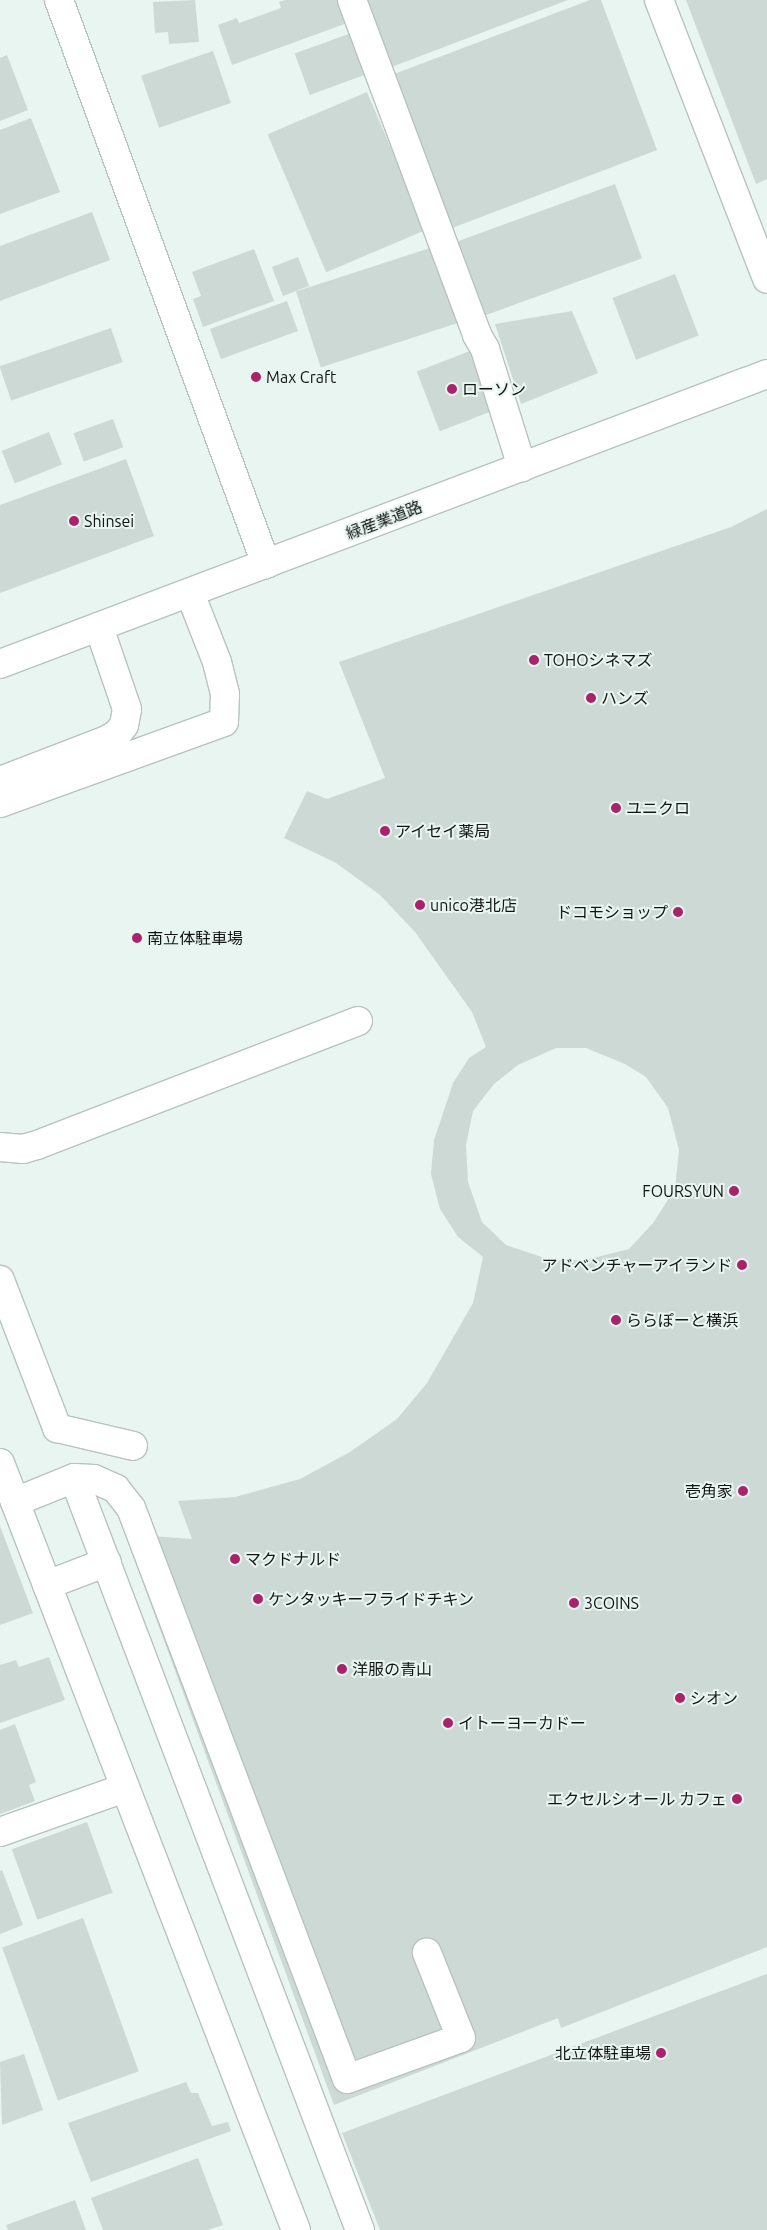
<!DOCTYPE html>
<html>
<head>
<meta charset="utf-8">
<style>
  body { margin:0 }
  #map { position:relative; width:767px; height:2230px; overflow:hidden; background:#e9f5f1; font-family:Ubuntu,"Noto Sans JP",sans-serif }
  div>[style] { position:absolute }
  .building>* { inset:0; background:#cdd9d5; transform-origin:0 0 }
  .roads { filter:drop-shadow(1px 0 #b7c3bf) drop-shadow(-1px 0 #b7c3bf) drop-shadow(0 1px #b7c3bf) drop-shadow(0 -1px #b7c3bf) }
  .minor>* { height:28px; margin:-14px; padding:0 14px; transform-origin:14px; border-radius:14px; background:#fff }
  .dots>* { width:14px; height:14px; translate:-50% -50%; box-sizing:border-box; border:2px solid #e9f5f1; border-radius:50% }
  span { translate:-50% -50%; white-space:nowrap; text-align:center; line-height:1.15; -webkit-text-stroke:4px #e9f5f1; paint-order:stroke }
  .poi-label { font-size:16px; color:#111513 }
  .left { translate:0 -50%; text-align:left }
  .right { translate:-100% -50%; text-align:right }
  .street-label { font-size:16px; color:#111513 }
</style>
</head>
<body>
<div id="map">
  <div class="building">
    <i style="clip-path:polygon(195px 0,199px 42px,169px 44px,168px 32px,155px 33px,153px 2px)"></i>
    <i style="clip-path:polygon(285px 0,342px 0,350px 22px,232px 65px,218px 25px,237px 18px,239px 23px,281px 8px,279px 2px)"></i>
    <i style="clip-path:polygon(363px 0,568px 0,389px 68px)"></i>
    <i style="clip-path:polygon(590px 0,601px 0,657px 150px,452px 228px,394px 74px)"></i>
    <i style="clip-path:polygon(686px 0,767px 0,767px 179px,756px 184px)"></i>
    <i style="left:354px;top:32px;width:44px;height:63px;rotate:70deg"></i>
    <i style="left:213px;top:51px;width:55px;height:76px;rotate:71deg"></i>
    <i style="clip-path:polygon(7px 55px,28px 110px,0 121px,0 58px)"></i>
    <i style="left:367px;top:92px;width:150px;height:108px;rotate:67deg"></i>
    <i style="clip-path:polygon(31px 118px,60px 192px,0 214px,0 130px)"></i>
    <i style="left:615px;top:184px;width:79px;height:173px;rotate:70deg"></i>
    <i style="clip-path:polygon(92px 212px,110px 260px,0 301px,0 246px)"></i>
    <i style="left:433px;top:247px;width:80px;height:144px;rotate:72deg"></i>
    <i style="clip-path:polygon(254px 249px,274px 301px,203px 327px,193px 299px,201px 296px,192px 272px)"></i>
    <i style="left:298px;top:257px;width:31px;height:28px;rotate:69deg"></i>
    <i style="left:675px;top:274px;width:66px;height:67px;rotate:69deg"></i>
    <i style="left:287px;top:301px;width:32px;height:82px;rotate:70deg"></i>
    <i style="clip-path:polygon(572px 311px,598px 373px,521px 404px,495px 324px)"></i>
    <i style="left:111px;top:328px;width:36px;height:118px;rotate:71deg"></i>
    <i style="left:470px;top:351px;width:64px;height:57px;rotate:69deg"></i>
    <i style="left:113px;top:419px;width:30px;height:42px;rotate:70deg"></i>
    <i style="left:49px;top:432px;width:35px;height:51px;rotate:68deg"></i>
    <i style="clip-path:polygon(126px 459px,154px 536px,0 593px,0 505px)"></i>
    <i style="clip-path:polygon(evenodd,767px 509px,767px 1947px,561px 2028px,558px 2018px,334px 2105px,125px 1534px,192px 1539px,178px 1501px,235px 1497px,300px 1479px,350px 1452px,397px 1419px,427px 1383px,473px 1303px,483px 1257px,458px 1237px,440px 1209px,431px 1174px,434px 1140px,453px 1083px,469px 1058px,486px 1047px,472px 1012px,415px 932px,380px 895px,336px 863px,284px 838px,307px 791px,327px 799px,385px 778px,339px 662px,731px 527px,767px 509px,556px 1048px,586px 1048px,625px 1064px,646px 1077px,668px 1108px,679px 1150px,675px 1189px,653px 1223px,629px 1249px,585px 1260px,551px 1260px,506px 1245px,482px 1222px,468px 1182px,466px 1145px,473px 1111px,494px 1084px,518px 1065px,556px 1048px)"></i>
    <i style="clip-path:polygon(0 1526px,33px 1613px,0 1625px)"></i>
    <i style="clip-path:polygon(49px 1657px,65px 1700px,0 1723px,0 1665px,16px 1660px,19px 1667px)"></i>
    <i style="clip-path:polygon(15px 1724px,36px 1782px,29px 1785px,35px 1801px,0 1814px,0 1730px)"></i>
    <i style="left:87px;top:1822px;width:75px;height:80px;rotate:70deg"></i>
    <i style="clip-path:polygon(2px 1870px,23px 1925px,0 1934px,0 1871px)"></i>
    <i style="left:83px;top:1918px;width:163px;height:86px;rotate:70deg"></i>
    <i style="clip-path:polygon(767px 1974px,767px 2230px,380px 2230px,342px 2133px)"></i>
    <i style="clip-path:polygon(24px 2054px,43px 2110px,2px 2125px,0 2062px)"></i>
    <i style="clip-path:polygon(186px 2082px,191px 2093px,198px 2093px,212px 2126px,228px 2122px,231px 2131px,91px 2182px,68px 2123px)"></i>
    <i style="clip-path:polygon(198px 2158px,223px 2225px,208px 2230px,103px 2230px,91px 2198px)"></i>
    <i style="clip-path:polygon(75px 2200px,86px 2230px,8px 2230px,6px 2225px)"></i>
  </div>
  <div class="roads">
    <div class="minor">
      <i style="left:59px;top:0;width:601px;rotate:69.85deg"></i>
      <i style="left:352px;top:0;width:358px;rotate:69.5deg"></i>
      <i style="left:477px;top:335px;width:16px;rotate:60deg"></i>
      <i style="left:485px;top:349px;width:124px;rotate:72.6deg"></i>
      <i style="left:659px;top:0;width:299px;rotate:68.8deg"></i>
      <i style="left:0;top:664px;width:820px;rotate:-20.71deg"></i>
      <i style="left:0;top:781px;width:115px;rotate:-21deg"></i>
      <i style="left:107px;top:740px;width:13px;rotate:-32deg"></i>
      <i style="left:118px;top:733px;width:10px;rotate:-53deg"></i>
      <i style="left:124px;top:725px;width:16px;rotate:-79deg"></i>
      <i style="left:127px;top:709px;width:87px;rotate:-108.9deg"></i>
      <i style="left:0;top:803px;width:238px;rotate:-19.9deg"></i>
      <i style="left:224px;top:722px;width:28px;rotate:-88deg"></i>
      <i style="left:225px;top:694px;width:33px;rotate:-104deg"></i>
      <i style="left:217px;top:662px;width:74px;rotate:-111.4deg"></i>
      <i style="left:0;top:1147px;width:23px;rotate:5deg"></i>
      <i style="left:23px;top:1149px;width:15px;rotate:-16deg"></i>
      <i style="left:37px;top:1145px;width:344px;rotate:-21.1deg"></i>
      <i style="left:0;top:1280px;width:159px;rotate:68.9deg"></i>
      <i style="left:57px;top:1428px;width:78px;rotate:13.3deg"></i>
      <i style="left:0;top:1463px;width:822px;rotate:68.9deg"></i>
      <i style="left:74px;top:1478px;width:805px;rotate:69.18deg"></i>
      <i style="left:15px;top:1502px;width:64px;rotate:-22.1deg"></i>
      <i style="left:74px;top:1478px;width:20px;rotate:3deg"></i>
      <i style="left:94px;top:1479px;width:24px;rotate:24deg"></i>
      <i style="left:116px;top:1489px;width:24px;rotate:52deg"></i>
      <i style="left:131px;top:1508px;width:610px;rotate:69.28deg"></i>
      <i style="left:347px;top:2079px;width:121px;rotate:-19.8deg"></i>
      <i style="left:461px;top:2038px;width:92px;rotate:-111.8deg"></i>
      <i style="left:47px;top:1585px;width:64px;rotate:-21deg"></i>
      <i style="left:0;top:1832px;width:132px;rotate:-19.5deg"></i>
    </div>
  </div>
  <div class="dots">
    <i style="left:256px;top:377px;background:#aa236a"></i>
    <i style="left:452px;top:389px;background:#aa236a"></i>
    <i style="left:74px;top:521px;background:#aa236a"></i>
    <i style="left:534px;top:660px;background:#aa236a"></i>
    <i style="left:591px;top:698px;background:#aa236a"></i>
    <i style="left:616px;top:808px;background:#aa236a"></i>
    <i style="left:385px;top:831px;background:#aa236a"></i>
    <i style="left:420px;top:905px;background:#aa236a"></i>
    <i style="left:678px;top:912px;background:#aa236a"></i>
    <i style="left:137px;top:938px;background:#aa236a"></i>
    <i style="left:734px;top:1191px;background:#aa236a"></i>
    <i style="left:742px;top:1265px;background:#aa236a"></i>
    <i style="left:616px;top:1320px;background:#aa236a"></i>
    <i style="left:743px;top:1491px;background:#aa236a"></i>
    <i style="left:235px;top:1559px;background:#aa236a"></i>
    <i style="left:258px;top:1599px;background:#aa236a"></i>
    <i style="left:574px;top:1603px;background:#aa236a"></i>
    <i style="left:342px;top:1669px;background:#aa236a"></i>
    <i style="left:680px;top:1698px;background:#aa236a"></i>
    <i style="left:448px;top:1723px;background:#aa236a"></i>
    <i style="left:737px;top:1799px;background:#aa236a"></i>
    <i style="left:661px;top:2053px;background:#aa236a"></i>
  </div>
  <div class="poi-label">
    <span class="left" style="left:266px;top:377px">Max Craft</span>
    <span class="left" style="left:462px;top:389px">ローソン</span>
    <span class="left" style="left:84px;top:521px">Shinsei</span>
    <span class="left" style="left:544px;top:660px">TOHOシネマズ</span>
    <span class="left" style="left:601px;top:698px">ハンズ</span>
    <span class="left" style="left:626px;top:808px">ユニクロ</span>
    <span class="left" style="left:395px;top:831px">アイセイ薬局</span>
    <span class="left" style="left:430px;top:905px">unico港北店</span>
    <span class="right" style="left:668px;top:912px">ドコモショップ</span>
    <span class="left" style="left:147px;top:938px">南立体駐車場</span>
    <span class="right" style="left:724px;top:1191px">FOURSYUN</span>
    <span class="right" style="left:732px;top:1265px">アドベンチャーアイランド</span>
    <span class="left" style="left:626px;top:1320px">ららぽーと横浜</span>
    <span class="right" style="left:733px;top:1491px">壱角家</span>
    <span class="left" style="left:245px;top:1559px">マクドナルド</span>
    <span class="left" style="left:268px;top:1599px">ケンタッキーフライドチキン</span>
    <span class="left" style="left:584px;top:1603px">3COINS</span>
    <span class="left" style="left:352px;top:1669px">洋服の青山</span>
    <span class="left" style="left:690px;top:1698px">シオン</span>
    <span class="left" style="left:458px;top:1723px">イトーヨーカドー</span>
    <span class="right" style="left:727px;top:1799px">エクセルシオール カフェ</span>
    <span class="right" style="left:651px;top:2053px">北立体駐車場</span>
  </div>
  <div class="street-label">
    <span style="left:384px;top:520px;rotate:-21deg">緑産業道路</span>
  </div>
</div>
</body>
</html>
